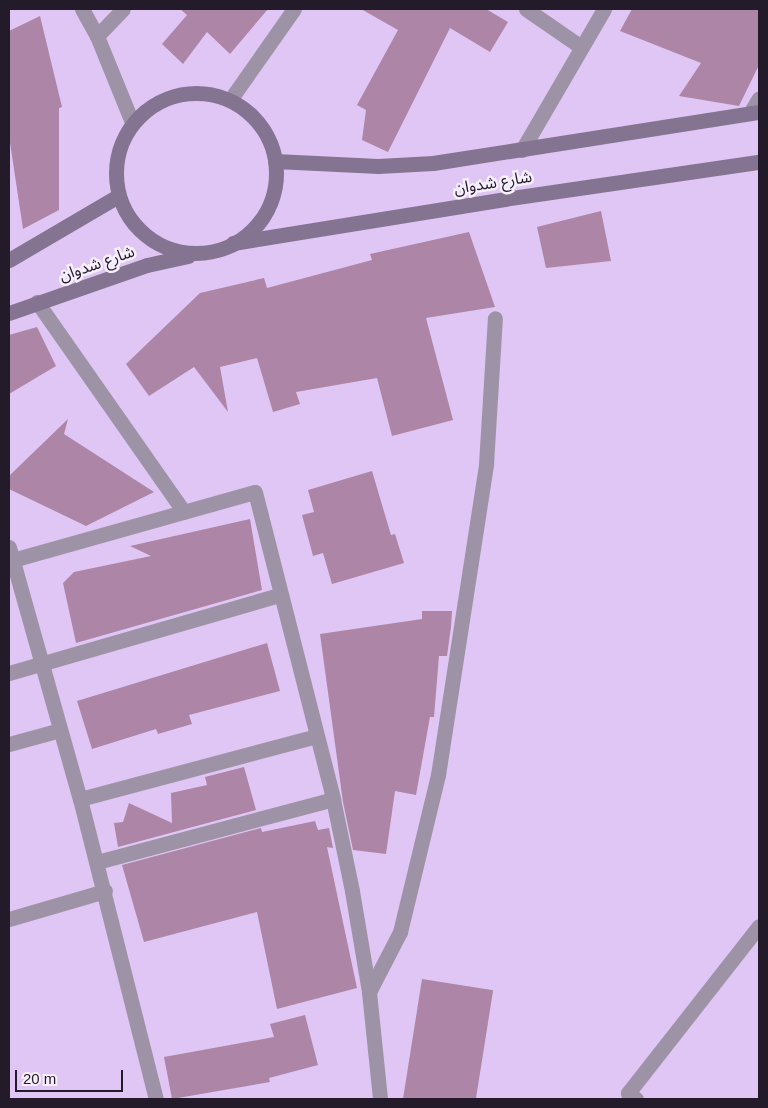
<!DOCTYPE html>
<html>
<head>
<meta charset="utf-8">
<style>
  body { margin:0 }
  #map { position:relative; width:768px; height:1108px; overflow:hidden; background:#e0c6f4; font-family:Arial,"Noto Sans Arabic",sans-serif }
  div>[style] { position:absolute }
  .building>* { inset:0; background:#ad85a7; transform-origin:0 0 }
  .minor>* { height:15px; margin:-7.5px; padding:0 7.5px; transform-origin:7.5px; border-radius:7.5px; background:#9e93a6 }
  .tertiary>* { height:15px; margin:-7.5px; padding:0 7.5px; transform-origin:7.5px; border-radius:7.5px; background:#9e93a6 }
  .secondary>* { height:15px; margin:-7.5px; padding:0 7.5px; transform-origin:7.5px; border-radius:7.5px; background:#857491 }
  .secondary>.ring { margin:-7.5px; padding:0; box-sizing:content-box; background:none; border:15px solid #857491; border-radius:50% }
  span { translate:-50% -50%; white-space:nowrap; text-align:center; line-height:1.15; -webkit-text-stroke:5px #f7effd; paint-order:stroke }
  .street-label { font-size:16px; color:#231a2a }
  .frame { position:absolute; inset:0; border:10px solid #231a2a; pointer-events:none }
  .scale { position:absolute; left:15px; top:1070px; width:108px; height:22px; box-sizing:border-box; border:2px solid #231a2a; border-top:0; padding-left:6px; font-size:15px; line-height:18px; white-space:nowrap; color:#231a2a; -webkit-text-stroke:4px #f7effd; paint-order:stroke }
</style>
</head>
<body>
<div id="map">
  <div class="building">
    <i style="clip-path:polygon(180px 9px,268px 9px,230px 54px,207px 32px,183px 64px,162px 44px,187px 15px)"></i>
    <i style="clip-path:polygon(361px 9px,486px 9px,508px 22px,490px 52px,450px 28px,388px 152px,362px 140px,366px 110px,357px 105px,398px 30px)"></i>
    <i style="clip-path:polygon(632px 9px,759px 9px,759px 65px,739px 106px,679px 96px,701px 63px,620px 31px)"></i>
    <i style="clip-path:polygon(40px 16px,62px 107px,59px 108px,59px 210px,23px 229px,9px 136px,9px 31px)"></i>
    <i style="clip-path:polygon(601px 211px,611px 261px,546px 268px,537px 227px)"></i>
    <i style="clip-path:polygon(469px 232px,495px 307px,426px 318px,453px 420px,392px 436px,377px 378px,296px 392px,300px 404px,273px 412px,257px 358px,220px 367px,228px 412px,194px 367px,149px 396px,126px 364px,200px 293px,264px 278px,267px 288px,372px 260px,370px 254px)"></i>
    <i style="clip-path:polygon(37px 327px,56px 366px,9px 394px,9px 335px)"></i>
    <i style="clip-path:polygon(68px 419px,64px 434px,154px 492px,86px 526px,9px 489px,9px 476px)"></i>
    <i style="clip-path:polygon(372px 471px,391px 535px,395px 534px,404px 563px,332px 584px,323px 553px,313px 556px,302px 515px,314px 512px,308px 490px)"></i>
    <i style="clip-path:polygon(250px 519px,262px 590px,76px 643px,63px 583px,74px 572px,151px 556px,130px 546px)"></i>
    <i style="clip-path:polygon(422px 611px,452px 611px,451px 627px,447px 656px,439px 656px,434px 717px,430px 717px,416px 795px,395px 791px,386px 854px,353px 850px,343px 802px,320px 634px,422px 619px)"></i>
    <i style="clip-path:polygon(267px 643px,280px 691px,189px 715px,192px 724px,158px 734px,156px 729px,92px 749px,77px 701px)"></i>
    <i style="clip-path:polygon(244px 767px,256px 810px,118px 847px,114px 823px,123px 822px,129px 803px,172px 823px,171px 793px,207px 785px,205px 777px)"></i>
    <i style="clip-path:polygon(315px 821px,318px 830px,329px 828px,333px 848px,327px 847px,357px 988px,277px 1009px,257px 912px,144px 942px,122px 865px,261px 828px,262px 832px)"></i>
    <i style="left:422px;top:979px;width:72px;height:121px;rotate:9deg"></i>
    <i style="clip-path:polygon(305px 1015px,318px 1065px,269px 1078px,270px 1082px,172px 1099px,164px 1057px,274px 1037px,270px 1024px)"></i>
  </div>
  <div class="minor">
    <i style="left:526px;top:9px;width:67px;rotate:34.6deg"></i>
    <i style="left:97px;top:36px;width:37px;rotate:-46deg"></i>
    <i style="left:750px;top:113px;width:17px;rotate:-59deg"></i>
    <i style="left:522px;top:150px;width:163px;rotate:-59.8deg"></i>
    <i style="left:37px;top:302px;width:256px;rotate:55deg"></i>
    <i style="left:9px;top:547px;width:262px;rotate:74.3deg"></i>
    <i style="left:80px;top:799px;width:309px;rotate:75.8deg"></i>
    <i style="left:9px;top:561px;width:255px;rotate:-15.7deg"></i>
    <i style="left:255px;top:492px;width:317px;rotate:75.7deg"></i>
    <i style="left:333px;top:799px;width:94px;rotate:78.3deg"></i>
    <i style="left:352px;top:891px;width:102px;rotate:80.4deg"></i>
    <i style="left:369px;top:992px;width:108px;rotate:84.1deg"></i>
    <i style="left:9px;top:673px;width:282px;rotate:-16.1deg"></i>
    <i style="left:9px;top:744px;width:53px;rotate:-15.4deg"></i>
    <i style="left:80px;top:799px;width:244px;rotate:-14.9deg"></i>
    <i style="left:97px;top:862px;width:244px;rotate:-14.9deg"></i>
    <i style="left:9px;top:919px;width:100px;rotate:-16.3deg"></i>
    <i style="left:369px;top:992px;width:68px;rotate:-62.7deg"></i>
    <i style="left:400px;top:932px;width:162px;rotate:-76.4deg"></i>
    <i style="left:438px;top:775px;width:315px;rotate:-81.2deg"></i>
    <i style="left:486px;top:464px;width:146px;rotate:-86.5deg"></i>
    <i style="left:636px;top:1099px;width:10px;rotate:-143deg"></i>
    <i style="left:628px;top:1093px;width:212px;rotate:-51.9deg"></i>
  </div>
  <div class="tertiary">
    <i style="left:82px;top:9px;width:31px;rotate:61deg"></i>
    <i style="left:97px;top:36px;width:93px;rotate:67.9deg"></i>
    <i style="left:230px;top:100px;width:111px;rotate:-54.9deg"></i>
  </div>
  <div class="secondary">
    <i class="ring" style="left:116px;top:93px;width:145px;height:145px"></i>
    <i style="left:275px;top:161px;width:103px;rotate:2.8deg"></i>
    <i style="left:378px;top:166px;width:55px;rotate:-3.1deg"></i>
    <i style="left:433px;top:163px;width:330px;rotate:-8.9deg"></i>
    <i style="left:233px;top:243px;width:275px;rotate:-9.2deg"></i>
    <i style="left:504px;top:199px;width:258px;rotate:-8.3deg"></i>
    <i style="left:9px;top:260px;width:126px;rotate:-30.4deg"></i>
    <i style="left:9px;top:313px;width:146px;rotate:-19.2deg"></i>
    <i style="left:147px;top:265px;width:42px;rotate:-12.4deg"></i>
  </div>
  <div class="street-label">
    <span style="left:493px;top:183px;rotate:-9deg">شارع شدوان</span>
    <span style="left:97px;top:264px;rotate:-19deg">شارع شدوان</span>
  </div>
  <div class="frame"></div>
  <div class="scale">20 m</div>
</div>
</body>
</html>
